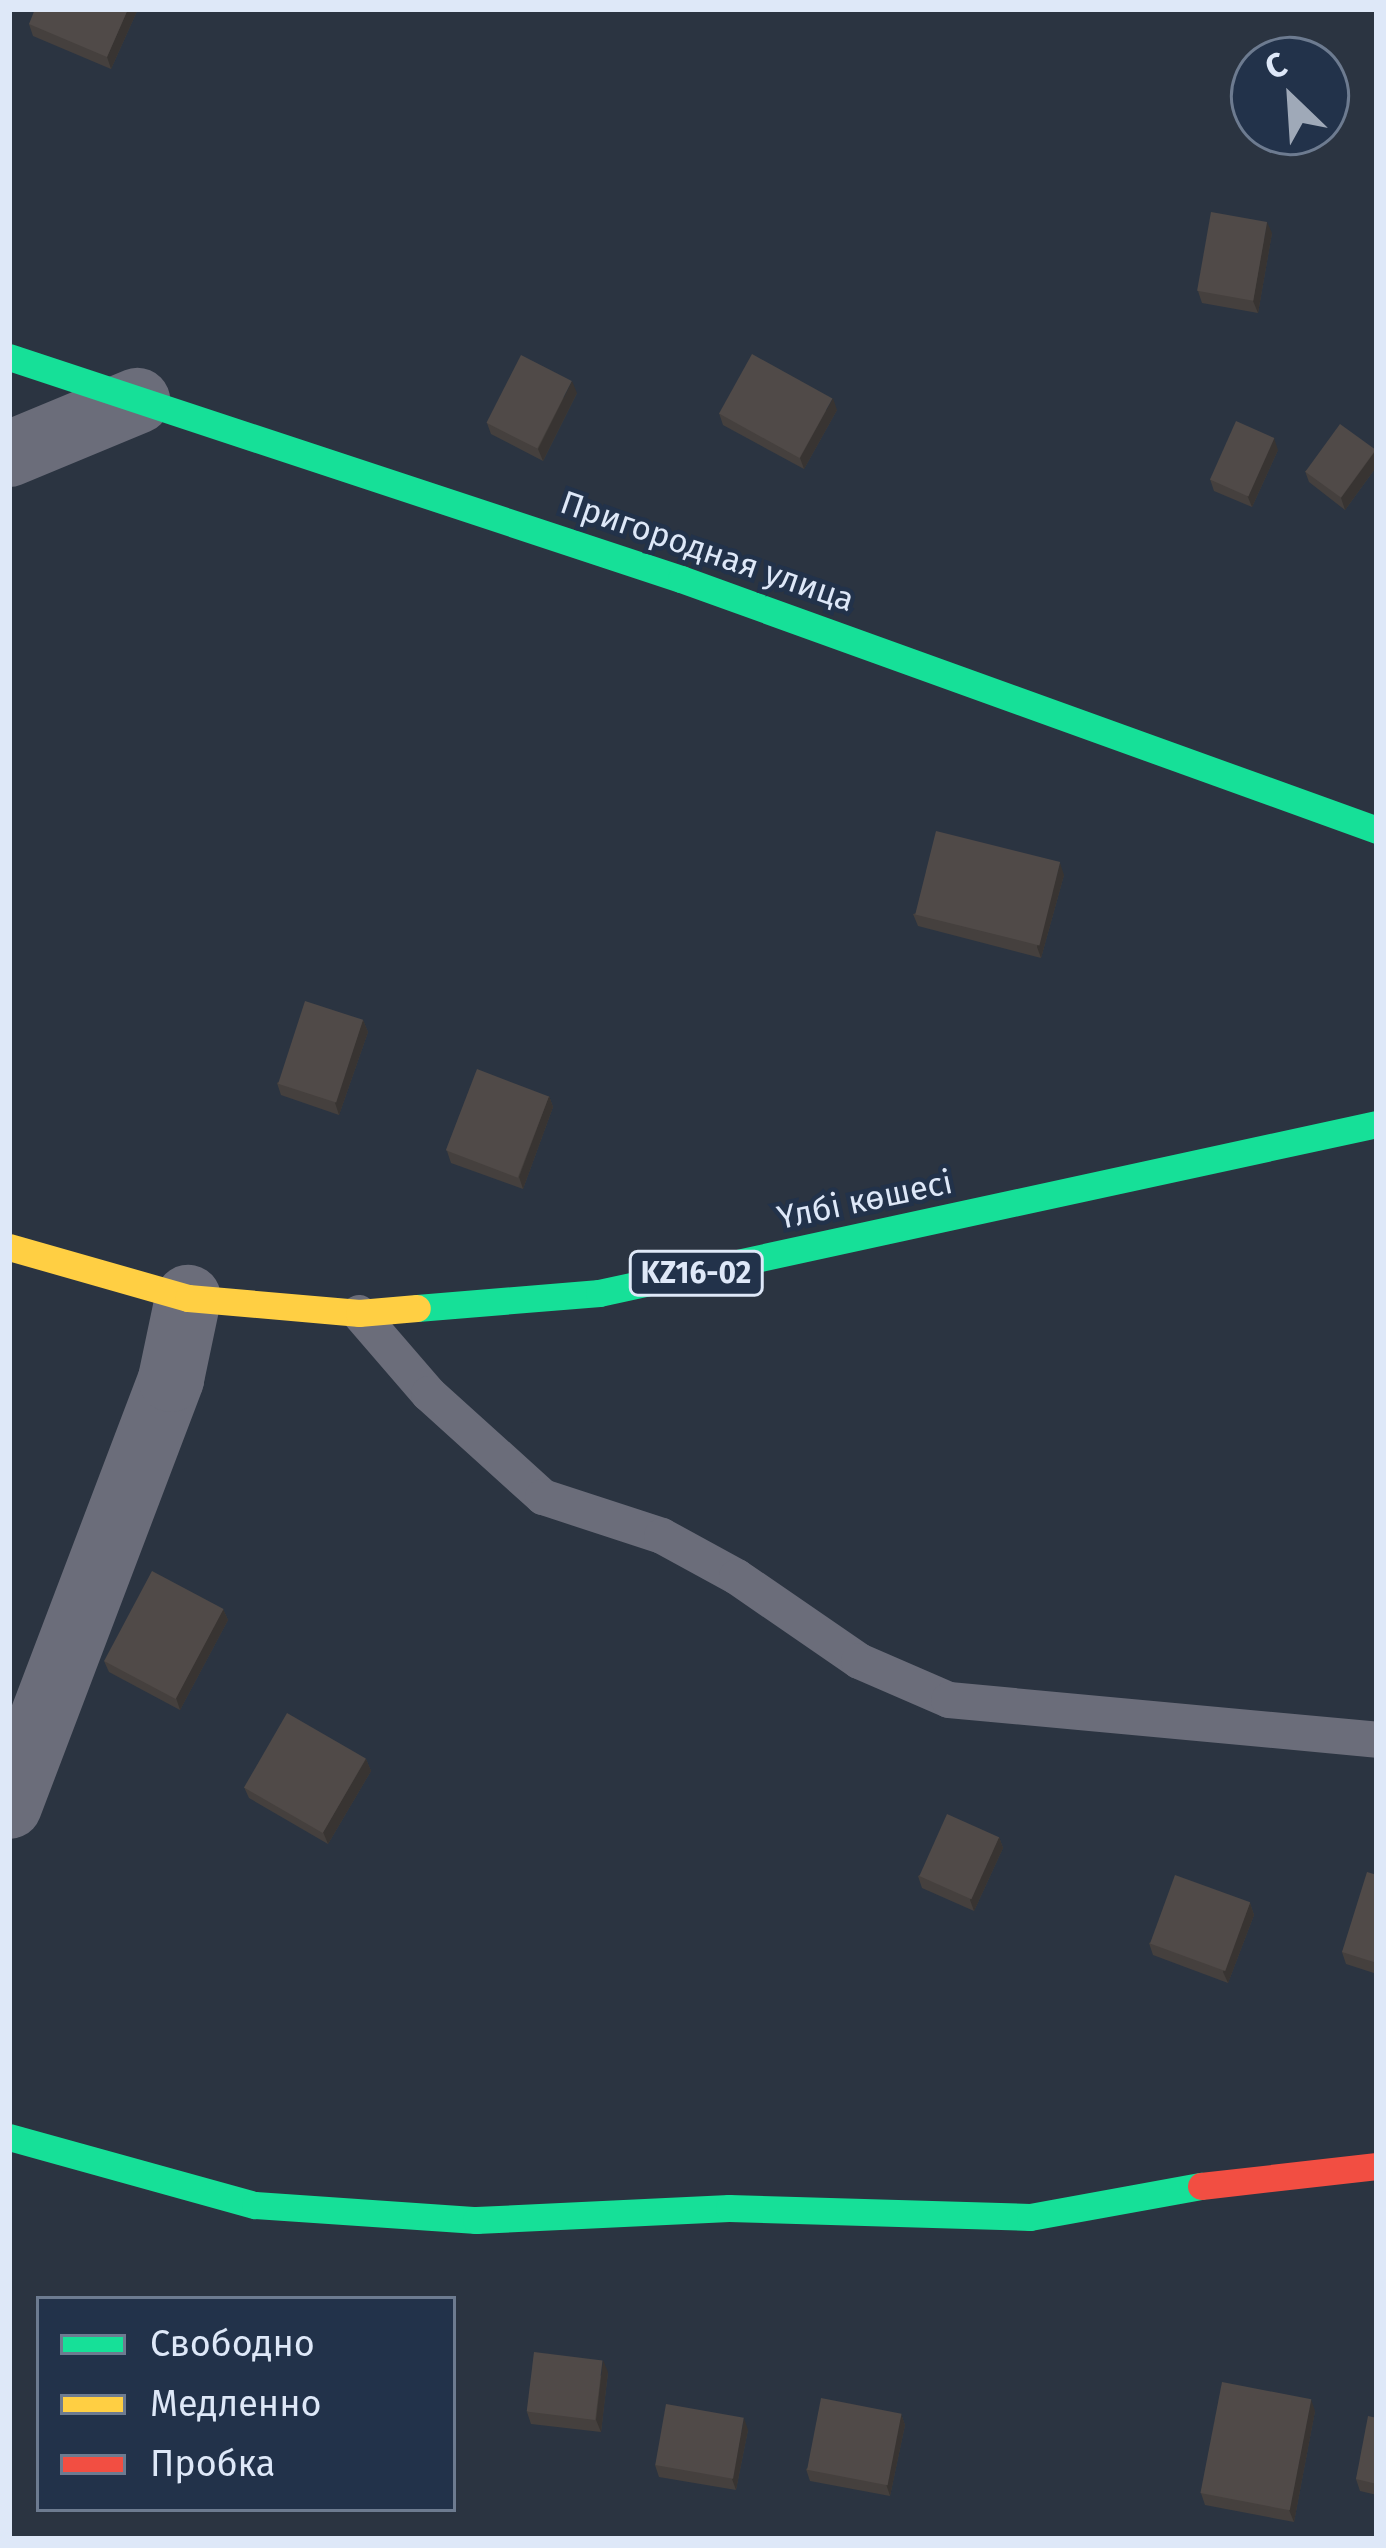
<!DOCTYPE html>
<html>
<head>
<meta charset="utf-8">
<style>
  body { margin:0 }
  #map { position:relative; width:1386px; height:2548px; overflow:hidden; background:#2b3441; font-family:"Fira Sans",sans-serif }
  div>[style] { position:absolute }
  .lane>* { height:36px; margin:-18px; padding:0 18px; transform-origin:18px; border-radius:18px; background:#6b6d7a }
  .street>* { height:66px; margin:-33px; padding:0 33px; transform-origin:33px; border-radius:33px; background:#6b6d7a }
  .fast>* { height:27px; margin:-13.5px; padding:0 13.5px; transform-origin:13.5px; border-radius:13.5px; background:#16e098 }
  .slow>* { height:27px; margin:-13.5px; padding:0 13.5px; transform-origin:13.5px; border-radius:13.5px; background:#ffcf43 }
  .jam>* { height:27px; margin:-13.5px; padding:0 13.5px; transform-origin:13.5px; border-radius:13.5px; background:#f24e42 }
  .wall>* { inset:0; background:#45403e }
  .shaded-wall>* { inset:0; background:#383432 }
  .building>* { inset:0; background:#504a48; transform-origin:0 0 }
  span { translate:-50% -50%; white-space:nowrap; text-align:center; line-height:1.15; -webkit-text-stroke:9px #22324a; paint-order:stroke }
  .shield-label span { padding:3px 9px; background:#22324a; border:3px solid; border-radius:9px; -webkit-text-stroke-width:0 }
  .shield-label { font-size:30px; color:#dee8f8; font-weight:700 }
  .street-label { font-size:33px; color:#dee8f8 }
  .frame { position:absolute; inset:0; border:12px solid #dee8f8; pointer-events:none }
  .legend { position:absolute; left:36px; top:2296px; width:420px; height:216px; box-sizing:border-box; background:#22324a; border:3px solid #6d7b90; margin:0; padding:15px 21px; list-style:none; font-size:36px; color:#dee8f8 }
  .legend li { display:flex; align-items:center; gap:24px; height:60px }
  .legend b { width:60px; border:3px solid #6d7b90 }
  .north { position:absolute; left:1230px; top:36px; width:120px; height:120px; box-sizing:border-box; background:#22324a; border:3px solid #6d7b90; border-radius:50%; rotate:335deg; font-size:33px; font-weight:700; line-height:48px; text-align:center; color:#dee8f8 }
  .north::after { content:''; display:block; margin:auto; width:42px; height:54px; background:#9fa9b8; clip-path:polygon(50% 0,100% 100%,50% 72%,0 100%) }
</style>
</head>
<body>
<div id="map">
  <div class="lane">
    <i style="left:359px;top:1313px;width:107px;rotate:49.2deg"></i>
    <i style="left:429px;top:1394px;width:154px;rotate:42.1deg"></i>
    <i style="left:543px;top:1497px;width:125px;rotate:18.1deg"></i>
    <i style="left:662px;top:1536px;width:85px;rotate:28.7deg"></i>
    <i style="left:737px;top:1577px;width:148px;rotate:34.5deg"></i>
    <i style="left:859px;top:1661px;width:98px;rotate:23.4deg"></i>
    <i style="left:949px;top:1700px;width:430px;rotate:5.3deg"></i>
  </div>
  <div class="street">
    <i style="left:9px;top:454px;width:139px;rotate:-22.5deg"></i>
    <i style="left:9px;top:1806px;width:457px;rotate:-69.2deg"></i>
    <i style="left:171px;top:1379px;width:83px;rotate:-78.1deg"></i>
  </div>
  <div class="fast">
    <i style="left:9px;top:357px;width:708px;rotate:18.28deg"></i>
    <i style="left:681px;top:579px;width:740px;rotate:19.83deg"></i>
    <i style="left:417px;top:1308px;width:183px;rotate:-4.7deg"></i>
    <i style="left:599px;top:1293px;width:796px;rotate:-12.26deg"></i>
    <i style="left:9px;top:2137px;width:255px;rotate:15.5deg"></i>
    <i style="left:255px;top:2205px;width:222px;rotate:3.9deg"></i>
    <i style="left:476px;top:2220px;width:253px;rotate:-2.7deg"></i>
    <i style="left:729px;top:2208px;width:301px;rotate:1.7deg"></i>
    <i style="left:1030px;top:2217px;width:174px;rotate:-10.3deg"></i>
  </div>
  <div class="slow">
    <i style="left:9px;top:1247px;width:186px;rotate:15.9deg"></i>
    <i style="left:188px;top:1298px;width:172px;rotate:5deg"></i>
    <i style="left:359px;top:1313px;width:58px;rotate:-4.9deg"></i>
  </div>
  <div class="jam">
    <i style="left:1201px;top:2186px;width:177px;rotate:-6.5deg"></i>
  </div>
  <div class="wall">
    <i style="clip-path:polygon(138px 9px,111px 69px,33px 36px,29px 24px)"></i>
    <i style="clip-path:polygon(1272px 233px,1258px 313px,1202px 303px,1198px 291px)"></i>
    <i style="clip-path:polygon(577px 393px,543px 461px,491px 434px,487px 423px)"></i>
    <i style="clip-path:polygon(837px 410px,804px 469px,723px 425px,719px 413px)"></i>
    <i style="clip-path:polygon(1278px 450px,1252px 507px,1214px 491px,1210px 479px)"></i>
    <i style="clip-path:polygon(1376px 450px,1377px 466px,1345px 510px,1309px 482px,1305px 471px)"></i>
    <i style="clip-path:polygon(1064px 875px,1041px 958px,918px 926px,913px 914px)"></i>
    <i style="clip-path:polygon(363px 1020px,368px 1032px,339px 1115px,281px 1095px,277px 1083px)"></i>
    <i style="clip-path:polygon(549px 1096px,553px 1107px,523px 1189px,451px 1163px,447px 1151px)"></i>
    <i style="clip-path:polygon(223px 1609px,228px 1620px,180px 1710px,109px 1672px,104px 1661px)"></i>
    <i style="clip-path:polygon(366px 1759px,371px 1771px,328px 1844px,249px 1798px,244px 1787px)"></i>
    <i style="clip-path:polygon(999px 1837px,1003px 1848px,974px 1911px,922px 1888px,918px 1876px)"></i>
    <i style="clip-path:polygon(1377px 1875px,1377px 1974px,1346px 1964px,1342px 1952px)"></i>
    <i style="clip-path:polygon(1250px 1903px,1254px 1915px,1228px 1983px,1153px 1955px,1149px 1943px)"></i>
    <i style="clip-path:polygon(608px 2372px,601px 2432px,531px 2424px,527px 2412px)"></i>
    <i style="clip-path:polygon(1315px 2411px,1294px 2522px,1205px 2505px,1201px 2493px)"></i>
    <i style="clip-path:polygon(901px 2414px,905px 2425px,890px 2496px,810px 2481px,806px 2469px)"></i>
    <i style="clip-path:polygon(1377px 2418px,1377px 2495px,1360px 2491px,1356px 2479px)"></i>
    <i style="clip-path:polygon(748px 2430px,736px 2490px,659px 2477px,655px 2465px)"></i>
  </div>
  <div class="shaded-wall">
    <i style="clip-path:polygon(128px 9px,138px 9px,111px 69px,107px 57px)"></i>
    <i style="clip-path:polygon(1267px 222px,1272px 233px,1258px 313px,1253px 301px)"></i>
    <i style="clip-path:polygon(572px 381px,577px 393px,543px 461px,538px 449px)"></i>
    <i style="clip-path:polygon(833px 398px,837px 410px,804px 469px,800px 458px)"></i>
    <i style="clip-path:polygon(1274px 438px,1278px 450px,1252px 507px,1247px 495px)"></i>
    <i style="clip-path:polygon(1376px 450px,1377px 466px,1345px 510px,1341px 498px)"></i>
    <i style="clip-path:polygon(1060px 863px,1064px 875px,1041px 958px,1037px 947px)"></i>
    <i style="clip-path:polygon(363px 1020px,368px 1032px,339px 1115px,335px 1103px)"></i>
    <i style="clip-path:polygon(549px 1096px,553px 1107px,523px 1189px,519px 1177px)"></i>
    <i style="clip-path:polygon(223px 1609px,228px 1620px,180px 1710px,176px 1698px)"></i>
    <i style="clip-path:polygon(366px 1759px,371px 1771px,328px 1844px,323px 1832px)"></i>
    <i style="clip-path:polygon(999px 1837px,1003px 1848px,974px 1911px,970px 1900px)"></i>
    <i style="clip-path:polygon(1250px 1903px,1254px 1915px,1228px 1983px,1223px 1972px)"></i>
    <i style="clip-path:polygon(603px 2360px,608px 2372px,601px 2432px,596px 2420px)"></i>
    <i style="clip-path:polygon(1311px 2399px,1315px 2411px,1294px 2522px,1289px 2510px)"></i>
    <i style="clip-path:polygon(901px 2414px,905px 2425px,890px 2496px,886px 2484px)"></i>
    <i style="clip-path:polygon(744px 2418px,748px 2430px,736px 2490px,732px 2479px)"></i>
  </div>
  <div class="building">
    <i style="clip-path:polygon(35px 9px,128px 9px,107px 57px,29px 24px)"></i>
    <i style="left:1211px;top:212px;width:57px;height:80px;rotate:10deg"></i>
    <i style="left:752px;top:354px;width:92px;height:68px;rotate:29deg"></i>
    <i style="left:521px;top:355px;width:57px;height:76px;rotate:27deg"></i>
    <i style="left:1236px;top:421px;width:42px;height:64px;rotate:24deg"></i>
    <i style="left:1340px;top:424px;width:44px;height:59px;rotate:36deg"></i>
    <i style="left:936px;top:831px;width:128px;height:86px;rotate:14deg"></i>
    <i style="left:305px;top:1001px;width:61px;height:87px;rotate:18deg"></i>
    <i style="left:477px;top:1069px;width:77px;height:87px;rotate:21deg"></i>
    <i style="left:152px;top:1571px;width:81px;height:102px;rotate:28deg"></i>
    <i style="left:287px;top:1713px;width:91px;height:86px;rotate:30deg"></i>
    <i style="left:947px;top:1814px;width:57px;height:68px;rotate:24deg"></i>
    <i style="clip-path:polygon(1367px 1872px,1377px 1875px,1377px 1963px,1342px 1952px)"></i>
    <i style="left:1175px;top:1875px;width:80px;height:73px;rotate:20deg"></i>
    <i style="left:534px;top:2352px;width:69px;height:60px;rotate:7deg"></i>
    <i style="left:1222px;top:2382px;width:91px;height:113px;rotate:11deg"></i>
    <i style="left:821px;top:2398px;width:82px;height:73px;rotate:11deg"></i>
    <i style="left:666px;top:2404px;width:79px;height:62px;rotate:10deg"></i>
    <i style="clip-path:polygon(1368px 2416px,1377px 2418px,1377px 2484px,1356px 2479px)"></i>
  </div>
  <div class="shield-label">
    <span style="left:696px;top:1273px">KZ16-02</span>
  </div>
  <div class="street-label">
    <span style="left:707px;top:552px;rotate:19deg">Пригородная улица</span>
    <span style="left:865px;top:1201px;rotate:-12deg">Үлбі көшесі</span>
  </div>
  <div class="frame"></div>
  <ul class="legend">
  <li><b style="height:15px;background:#16e098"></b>Свободно</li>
  <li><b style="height:15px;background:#ffcf43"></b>Медленно</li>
  <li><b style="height:15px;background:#f24e42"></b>Пробка</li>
  </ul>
  <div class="north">С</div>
</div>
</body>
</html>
